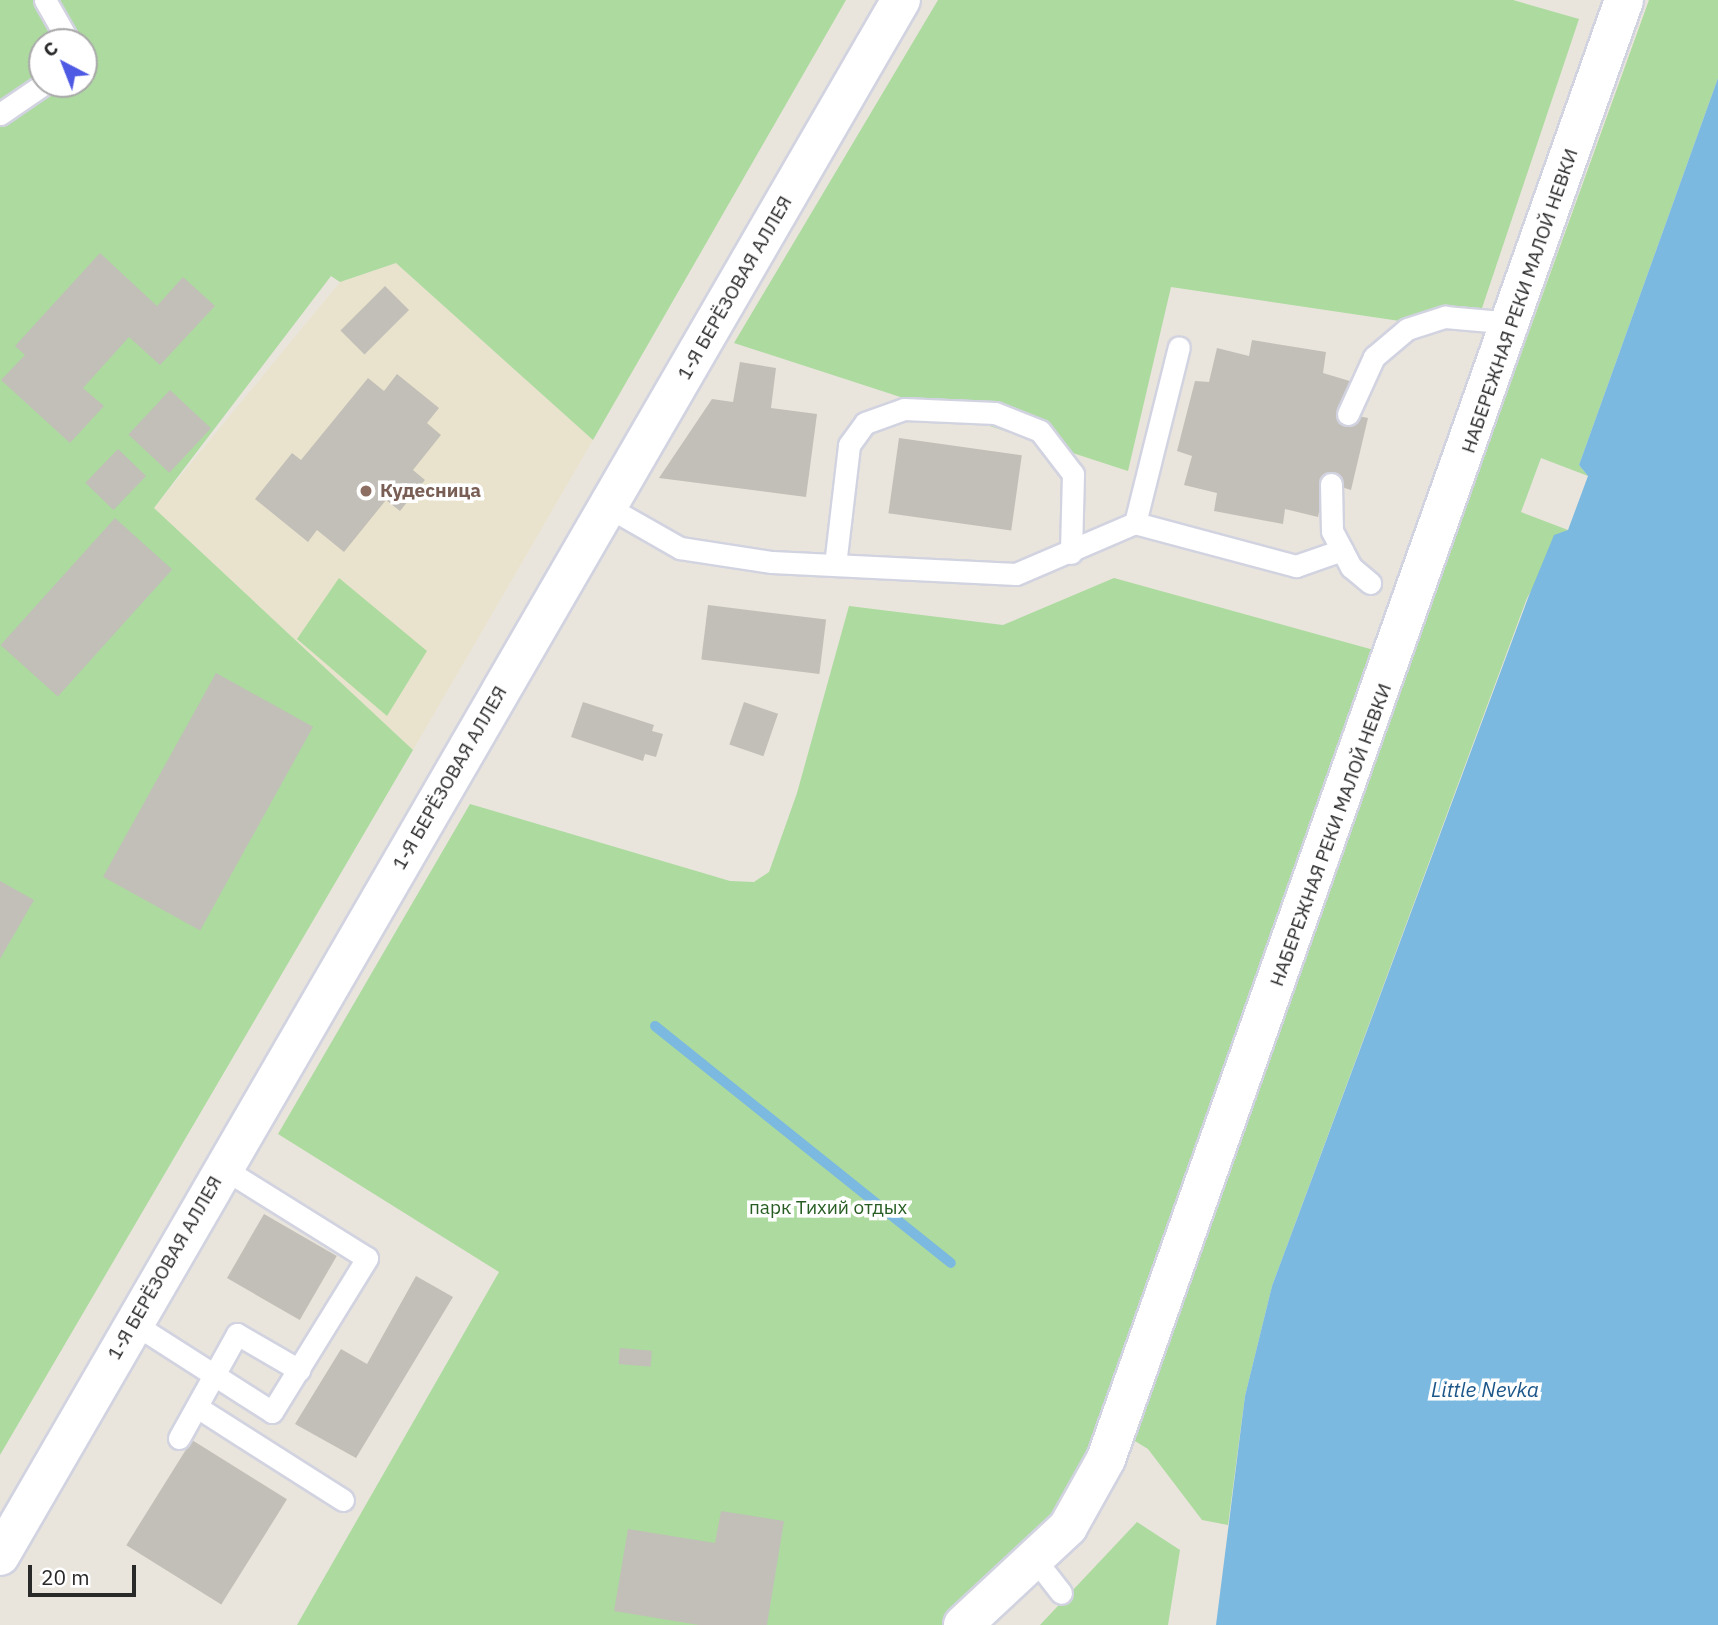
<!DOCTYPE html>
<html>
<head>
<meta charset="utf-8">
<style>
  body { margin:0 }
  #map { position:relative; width:1718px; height:1625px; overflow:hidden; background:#e9e5dc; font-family:"IBM Plex Sans",sans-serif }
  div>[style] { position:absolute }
  .education>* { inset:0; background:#e9e3cd }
  .green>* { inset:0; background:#acda9f }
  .water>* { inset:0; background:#7bb9e0 }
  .stream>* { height:10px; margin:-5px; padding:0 5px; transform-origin:5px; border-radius:5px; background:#7bb9e0 }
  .building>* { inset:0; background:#c2bfb8; transform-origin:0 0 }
  .roads { filter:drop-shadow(2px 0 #d2d3e0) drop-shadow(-2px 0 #d2d3e0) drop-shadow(0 2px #d2d3e0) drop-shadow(0 -2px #d2d3e0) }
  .service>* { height:21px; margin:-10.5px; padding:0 10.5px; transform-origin:10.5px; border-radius:10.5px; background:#fff }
  .minor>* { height:38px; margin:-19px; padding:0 19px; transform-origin:19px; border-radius:19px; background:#fff }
  .dots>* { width:19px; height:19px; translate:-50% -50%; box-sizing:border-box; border:4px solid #fff; border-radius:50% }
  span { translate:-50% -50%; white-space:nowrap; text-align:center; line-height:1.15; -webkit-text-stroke:7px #fff; paint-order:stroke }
  .street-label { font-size:19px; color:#292929 }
  .education-label { font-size:19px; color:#785e54; font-weight:700 }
  .left { translate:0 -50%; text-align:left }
  .park-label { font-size:19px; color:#275d22 }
  .water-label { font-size:21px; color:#1d5789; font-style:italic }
  .north { position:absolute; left:28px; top:28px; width:70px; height:70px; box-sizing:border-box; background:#fff; border:2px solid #a9a9a9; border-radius:50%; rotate:318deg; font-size:19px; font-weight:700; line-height:28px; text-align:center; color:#292929 }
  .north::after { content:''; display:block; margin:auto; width:24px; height:32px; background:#4e59e4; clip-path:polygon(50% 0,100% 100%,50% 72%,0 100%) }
  .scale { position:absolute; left:28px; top:1565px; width:108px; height:32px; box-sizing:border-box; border:4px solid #292929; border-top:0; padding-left:9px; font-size:21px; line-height:24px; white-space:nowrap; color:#292929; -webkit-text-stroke:5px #fff; paint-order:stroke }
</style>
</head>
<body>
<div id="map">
  <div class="education">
    <i style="clip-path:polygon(396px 263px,593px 440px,413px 750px,154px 508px,340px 282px)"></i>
  </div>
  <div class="green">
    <i style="clip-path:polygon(evenodd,0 0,846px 0,593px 440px,396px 263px,340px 282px,331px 276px,154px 508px,413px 750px,0 1455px,0 0,42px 42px,84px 42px,84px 84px,42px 84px,42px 42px)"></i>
    <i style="clip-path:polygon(938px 0,1513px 0,1579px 19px,1474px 332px,1171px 287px,1128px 471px,734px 343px)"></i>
    <i style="clip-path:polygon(1649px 0,1718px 0,1718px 78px,1579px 465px,1588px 476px,1541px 458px,1521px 512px,1568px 530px,1527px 598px,1272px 1286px,1245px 1396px,1228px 1525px,1202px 1520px,1148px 1449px,1130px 1438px)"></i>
    <i style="clip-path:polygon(339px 578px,427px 651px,387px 716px,297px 639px)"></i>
    <i style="clip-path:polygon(1114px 578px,1381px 652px,1090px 1464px,1051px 1529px,953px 1625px,297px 1625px,499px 1272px,278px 1134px,470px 804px,730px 881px,754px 882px,769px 872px,797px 793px,849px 606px,1003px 625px)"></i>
    <i style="clip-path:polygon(1137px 1522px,1180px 1550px,1168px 1625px,1040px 1625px)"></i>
  </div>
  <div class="water">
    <i style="clip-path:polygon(1718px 78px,1718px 1625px,1216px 1625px,1245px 1396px,1272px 1286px,1528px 598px,1554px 535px,1568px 530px,1588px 476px,1579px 465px)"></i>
  </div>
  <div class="stream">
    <i style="left:655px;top:1026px;width:379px;rotate:38.7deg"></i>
  </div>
  <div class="building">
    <i style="clip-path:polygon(100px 253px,157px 306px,183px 277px,215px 306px,160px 365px,129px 337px,83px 388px,104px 406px,70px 443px,1px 380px,25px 355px,15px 346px)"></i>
    <i style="left:385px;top:286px;width:34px;height:63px;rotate:45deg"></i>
    <i style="clip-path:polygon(1252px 340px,1326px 352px,1323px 373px,1353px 382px,1343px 413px,1368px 418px,1351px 490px,1325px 482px,1318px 517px,1285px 509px,1283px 524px,1214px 511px,1217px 493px,1184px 485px,1192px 456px,1177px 451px,1195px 381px,1209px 382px,1217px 348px,1249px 356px)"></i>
    <i style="clip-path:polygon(740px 362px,776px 368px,771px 408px,817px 414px,806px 497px,659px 478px,712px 399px,733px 402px)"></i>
    <i style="clip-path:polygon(397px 374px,439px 408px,427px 423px,441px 435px,413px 470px,425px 480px,400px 511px,386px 500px,344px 552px,317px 530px,308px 542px,255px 499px,292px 453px,301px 460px,368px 378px,384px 391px)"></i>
    <i style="left:170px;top:390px;width:56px;height:61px;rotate:43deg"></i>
    <i style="left:899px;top:438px;width:124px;height:76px;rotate:8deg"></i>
    <i style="left:118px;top:449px;width:39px;height:47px;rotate:44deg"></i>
    <i style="left:115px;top:518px;width:77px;height:171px;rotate:42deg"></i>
    <i style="left:708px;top:605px;width:119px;height:55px;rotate:7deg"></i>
    <i style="left:216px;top:673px;width:111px;height:233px;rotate:29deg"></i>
    <i style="clip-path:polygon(583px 702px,654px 725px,652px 731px,663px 734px,656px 757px,645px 754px,643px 761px,571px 737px)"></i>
    <i style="left:744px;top:702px;width:36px;height:45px;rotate:19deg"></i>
    <i style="clip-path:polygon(0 881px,34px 900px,0 959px)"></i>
    <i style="left:264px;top:1214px;width:84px;height:74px;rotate:30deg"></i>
    <i style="clip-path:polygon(416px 1276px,453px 1297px,356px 1458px,295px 1424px,341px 1349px,367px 1364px)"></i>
    <i style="left:620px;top:1348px;width:32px;height:16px;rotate:5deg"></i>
    <i style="left:192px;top:1440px;width:112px;height:124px;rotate:32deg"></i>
    <i style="clip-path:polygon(721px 1511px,784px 1521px,767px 1625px,699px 1625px,614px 1611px,628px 1529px,715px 1543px)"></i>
  </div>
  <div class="roads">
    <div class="service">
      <i style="left:45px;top:0;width:48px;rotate:60.3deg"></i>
      <i style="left:0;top:114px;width:53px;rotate:-34.3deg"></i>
      <i style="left:1348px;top:414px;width:63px;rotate:-65.5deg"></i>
      <i style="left:1374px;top:357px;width:43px;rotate:-40.3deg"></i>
      <i style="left:1407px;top:329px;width:40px;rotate:-18deg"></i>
      <i style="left:1445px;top:317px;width:68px;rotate:5deg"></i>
      <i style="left:1331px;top:484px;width:47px;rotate:88.8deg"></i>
      <i style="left:1332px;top:531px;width:41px;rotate:62.2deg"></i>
      <i style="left:1351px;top:567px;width:25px;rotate:40deg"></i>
      <i style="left:608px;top:507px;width:83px;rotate:29.7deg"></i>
      <i style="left:680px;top:548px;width:93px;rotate:8.7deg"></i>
      <i style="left:772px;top:562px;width:244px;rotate:2.8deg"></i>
      <i style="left:1016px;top:574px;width:129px;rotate:-23.2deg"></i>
      <i style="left:1135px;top:523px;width:181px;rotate:-76deg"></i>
      <i style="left:1135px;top:523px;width:167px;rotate:15deg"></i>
      <i style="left:1296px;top:566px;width:49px;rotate:-19.2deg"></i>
      <i style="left:835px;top:565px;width:121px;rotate:-83.3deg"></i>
      <i style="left:849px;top:445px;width:27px;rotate:-54deg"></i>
      <i style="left:865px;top:423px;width:41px;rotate:-19.7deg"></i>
      <i style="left:904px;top:409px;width:91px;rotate:2.5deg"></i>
      <i style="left:995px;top:413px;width:48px;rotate:21.8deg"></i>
      <i style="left:1040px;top:431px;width:54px;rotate:52.5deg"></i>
      <i style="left:1073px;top:474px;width:79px;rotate:91.5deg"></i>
      <i style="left:133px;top:1323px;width:165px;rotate:32.6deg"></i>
      <i style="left:272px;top:1412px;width:181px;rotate:-58.3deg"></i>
      <i style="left:367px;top:1258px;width:170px;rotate:-148deg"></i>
      <i style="left:197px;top:1407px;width:173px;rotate:32.5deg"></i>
      <i style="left:179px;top:1438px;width:119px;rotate:-60.9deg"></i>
      <i style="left:237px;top:1334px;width:72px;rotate:30.1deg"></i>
      <i style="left:1037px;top:1562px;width:39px;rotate:52deg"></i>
    </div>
    <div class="minor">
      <i style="left:0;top:1556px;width:1798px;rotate:-59.93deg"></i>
      <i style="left:963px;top:1625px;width:144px;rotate:-43deg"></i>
      <i style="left:1068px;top:1527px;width:78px;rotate:-60.8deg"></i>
      <i style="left:1106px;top:1459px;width:1548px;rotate:-70.45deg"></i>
    </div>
  </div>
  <div class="dots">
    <i style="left:366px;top:491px;background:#8d6e63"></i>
  </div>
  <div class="street-label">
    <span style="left:735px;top:288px;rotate:-60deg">1-Я БЕРЁЗОВАЯ АЛЛЕЯ</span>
    <span style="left:1520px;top:301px;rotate:-71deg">НАБЕРЕЖНАЯ РЕКИ МАЛОЙ НЕВКИ</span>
    <span style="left:450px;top:778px;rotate:-60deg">1-Я БЕРЁЗОВАЯ АЛЛЕЯ</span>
    <span style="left:1331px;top:835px;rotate:-70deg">НАБЕРЕЖНАЯ РЕКИ МАЛОЙ НЕВКИ</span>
    <span style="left:165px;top:1268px;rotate:-60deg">1-Я БЕРЁЗОВАЯ АЛЛЕЯ</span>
  </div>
  <div class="education-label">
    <span class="left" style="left:380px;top:491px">Кудесница</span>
  </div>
  <div class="park-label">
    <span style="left:828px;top:1208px">парк Тихий отдых</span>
  </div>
  <div class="water-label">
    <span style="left:1485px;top:1389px">Little Nevka</span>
  </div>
  <div class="north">С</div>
  <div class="scale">20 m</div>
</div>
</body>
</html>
